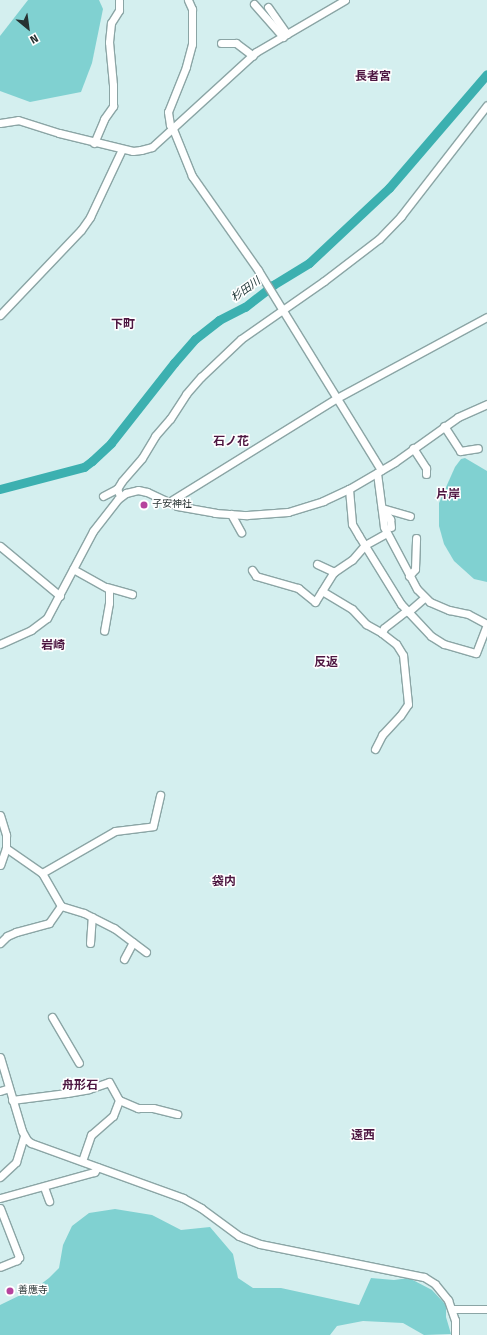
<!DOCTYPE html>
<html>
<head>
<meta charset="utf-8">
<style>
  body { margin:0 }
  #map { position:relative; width:487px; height:1335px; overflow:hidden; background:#d4efef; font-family:"Fira Sans","Noto Sans JP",sans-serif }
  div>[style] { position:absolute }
  .green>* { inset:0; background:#80d1d1 }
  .river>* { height:9px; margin:-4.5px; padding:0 4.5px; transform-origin:4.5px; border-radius:4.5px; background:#3cb0b0 }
  .roads { filter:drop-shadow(1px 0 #8ba5a5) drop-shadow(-1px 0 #8ba5a5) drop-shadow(0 1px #8ba5a5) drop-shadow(0 -1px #8ba5a5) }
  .minor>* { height:7px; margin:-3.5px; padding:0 3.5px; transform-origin:3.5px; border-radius:3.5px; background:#fff }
  .dots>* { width:11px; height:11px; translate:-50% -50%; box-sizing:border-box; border:2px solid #fff; border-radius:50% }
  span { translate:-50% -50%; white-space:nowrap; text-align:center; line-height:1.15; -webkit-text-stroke:3px #fff; paint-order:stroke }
  .poi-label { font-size:10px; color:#273232 }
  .left { translate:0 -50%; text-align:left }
  .water-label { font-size:11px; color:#193232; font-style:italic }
  .quarter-label { font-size:12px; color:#4d1641; font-weight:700 }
  .north { position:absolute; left:8px; top:8px; width:40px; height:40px; -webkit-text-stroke:3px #fff; paint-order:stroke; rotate:151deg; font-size:11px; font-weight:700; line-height:16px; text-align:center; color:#273232 }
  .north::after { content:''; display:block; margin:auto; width:14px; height:18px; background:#273232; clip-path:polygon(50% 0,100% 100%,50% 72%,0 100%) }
</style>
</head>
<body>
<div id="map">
  <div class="green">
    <i style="clip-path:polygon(28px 0,99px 0,103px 9px,92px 63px,81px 92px,30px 102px,0 91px,0 36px)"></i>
    <i style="clip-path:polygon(465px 458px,487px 471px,487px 582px,474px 579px,454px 561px,444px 544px,439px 526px,439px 503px,455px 467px,461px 459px)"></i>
    <i style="clip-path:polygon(115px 1209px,152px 1215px,181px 1230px,210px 1227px,233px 1254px,238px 1278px,253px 1288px,281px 1288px,359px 1305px,371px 1278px,394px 1280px,409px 1278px,432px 1290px,446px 1305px,446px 1317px,451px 1334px,424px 1335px,403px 1323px,363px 1321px,337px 1326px,330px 1335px,0 1335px,0 1305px,37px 1287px,49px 1278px,59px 1268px,63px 1245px,72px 1226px,89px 1213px)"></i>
  </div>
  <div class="river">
    <i style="left:0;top:489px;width:87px;rotate:-14.7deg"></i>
    <i style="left:84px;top:467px;width:10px;rotate:-37deg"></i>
    <i style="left:92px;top:461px;width:26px;rotate:-43deg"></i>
    <i style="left:111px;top:443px;width:102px;rotate:-51.8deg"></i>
    <i style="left:174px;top:363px;width:32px;rotate:-49deg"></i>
    <i style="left:195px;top:339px;width:31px;rotate:-38deg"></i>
    <i style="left:219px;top:320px;width:29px;rotate:-27deg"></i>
    <i style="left:245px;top:307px;width:36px;rotate:-38deg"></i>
    <i style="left:273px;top:285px;width:42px;rotate:-31.4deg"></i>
    <i style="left:309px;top:263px;width:110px;rotate:-43.2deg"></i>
    <i style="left:389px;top:188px;width:150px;rotate:-49.3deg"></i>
  </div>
  <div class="roads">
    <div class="minor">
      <i style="left:188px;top:0;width:10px;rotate:66deg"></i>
      <i style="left:192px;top:9px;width:35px;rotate:90deg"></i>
      <i style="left:192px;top:44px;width:24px;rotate:105deg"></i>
      <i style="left:186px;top:67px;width:48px;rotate:111.8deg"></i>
      <i style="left:168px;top:112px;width:13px;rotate:81deg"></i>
      <i style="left:170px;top:125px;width:5px;rotate:53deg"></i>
      <i style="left:173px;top:129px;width:51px;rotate:68deg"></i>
      <i style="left:192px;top:176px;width:115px;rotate:54.9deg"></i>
      <i style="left:258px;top:270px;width:235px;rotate:58.4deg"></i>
      <i style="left:254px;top:4px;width:44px;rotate:48.7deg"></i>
      <i style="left:268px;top:7px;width:33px;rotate:55deg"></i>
      <i style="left:221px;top:43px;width:15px"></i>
      <i style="left:236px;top:43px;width:21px;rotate:37deg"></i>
      <i style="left:0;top:123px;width:18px;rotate:-9deg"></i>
      <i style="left:18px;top:120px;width:43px;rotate:17.6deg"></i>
      <i style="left:59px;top:133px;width:76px;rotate:13.7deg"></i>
      <i style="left:133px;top:151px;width:8px;rotate:-7deg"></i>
      <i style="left:141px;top:150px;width:11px;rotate:-15deg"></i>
      <i style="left:152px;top:147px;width:141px;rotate:-42.4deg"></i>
      <i style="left:256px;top:52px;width:103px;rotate:-30.3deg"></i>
      <i style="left:94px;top:143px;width:26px;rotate:-67deg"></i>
      <i style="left:104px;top:119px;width:16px;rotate:-55deg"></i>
      <i style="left:113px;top:106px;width:21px;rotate:-90deg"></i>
      <i style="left:113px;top:85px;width:43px;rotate:-95.3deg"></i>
      <i style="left:109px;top:42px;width:19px;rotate:-84deg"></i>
      <i style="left:111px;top:23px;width:15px;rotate:-58deg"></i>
      <i style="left:119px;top:10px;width:10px;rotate:-90deg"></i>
      <i style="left:0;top:315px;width:117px;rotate:-46.4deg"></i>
      <i style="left:81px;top:230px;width:16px;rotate:-55deg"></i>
      <i style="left:90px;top:217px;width:75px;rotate:-64.8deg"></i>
      <i style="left:444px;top:426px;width:30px;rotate:57deg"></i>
      <i style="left:460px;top:451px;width:18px;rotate:-9deg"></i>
      <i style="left:413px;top:448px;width:24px;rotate:57deg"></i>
      <i style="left:426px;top:468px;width:6px;rotate:90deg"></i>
      <i style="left:377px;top:473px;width:54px;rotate:82.6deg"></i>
      <i style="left:384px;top:527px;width:70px;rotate:62deg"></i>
      <i style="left:417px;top:589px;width:18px;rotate:45deg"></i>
      <i style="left:430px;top:602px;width:21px;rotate:23deg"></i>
      <i style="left:449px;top:610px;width:19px;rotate:12deg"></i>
      <i style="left:468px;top:614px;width:21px;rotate:28deg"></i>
      <i style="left:349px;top:489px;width:35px;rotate:85deg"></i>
      <i style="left:352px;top:524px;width:14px;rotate:60deg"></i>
      <i style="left:359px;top:536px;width:80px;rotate:58.3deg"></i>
      <i style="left:401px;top:604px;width:44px;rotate:46.8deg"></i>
      <i style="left:431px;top:636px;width:15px;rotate:32deg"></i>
      <i style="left:444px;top:644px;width:33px;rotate:16deg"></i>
      <i style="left:476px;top:653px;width:30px;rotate:-69deg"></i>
      <i style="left:103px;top:496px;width:16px;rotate:-27deg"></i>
      <i style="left:120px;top:496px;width:8px;rotate:-113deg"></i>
      <i style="left:117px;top:489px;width:9px;rotate:-58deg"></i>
      <i style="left:122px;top:481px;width:30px;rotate:-49deg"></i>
      <i style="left:142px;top:458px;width:26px;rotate:-59deg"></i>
      <i style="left:155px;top:436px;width:23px;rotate:-49deg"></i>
      <i style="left:170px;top:419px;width:30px;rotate:-57deg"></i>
      <i style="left:186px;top:394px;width:23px;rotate:-49deg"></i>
      <i style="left:201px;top:377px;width:55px;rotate:-43.5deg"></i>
      <i style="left:241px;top:339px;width:101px;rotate:-34.9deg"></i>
      <i style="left:324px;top:281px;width:69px;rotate:-37.4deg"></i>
      <i style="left:379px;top:239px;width:32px;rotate:-46deg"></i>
      <i style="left:401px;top:216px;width:140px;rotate:-52.2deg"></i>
      <i style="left:169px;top:502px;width:198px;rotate:-31.8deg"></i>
      <i style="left:337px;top:398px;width:170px;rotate:-28.4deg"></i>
      <i style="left:382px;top:508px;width:29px;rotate:16deg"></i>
      <i style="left:382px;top:508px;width:14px;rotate:54deg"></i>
      <i style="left:390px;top:519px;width:8px;rotate:83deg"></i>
      <i style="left:231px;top:514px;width:21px;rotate:61deg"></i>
      <i style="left:0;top:546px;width:78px;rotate:39.8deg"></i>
      <i style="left:317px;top:564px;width:19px;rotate:25deg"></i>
      <i style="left:73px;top:569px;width:41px;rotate:29.1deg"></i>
      <i style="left:109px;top:589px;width:14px;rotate:90deg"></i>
      <i style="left:109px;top:603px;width:28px;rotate:100deg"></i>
      <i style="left:252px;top:570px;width:7px;rotate:56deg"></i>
      <i style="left:256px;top:576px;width:44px;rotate:15.9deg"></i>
      <i style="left:298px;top:588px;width:22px;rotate:39deg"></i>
      <i style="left:315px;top:602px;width:36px;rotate:-58deg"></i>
      <i style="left:334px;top:572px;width:22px;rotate:-34deg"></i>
      <i style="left:352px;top:560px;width:20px;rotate:-49deg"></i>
      <i style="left:365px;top:545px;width:25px;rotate:-29deg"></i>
      <i style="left:409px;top:576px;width:9px;rotate:-49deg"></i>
      <i style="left:415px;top:569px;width:31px;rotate:-88deg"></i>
      <i style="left:107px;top:587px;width:26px;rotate:16deg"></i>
      <i style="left:322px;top:591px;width:35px;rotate:31deg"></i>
      <i style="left:352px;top:609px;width:21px;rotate:47deg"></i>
      <i style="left:366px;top:624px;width:18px;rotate:29deg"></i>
      <i style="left:408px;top:612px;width:21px;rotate:-41deg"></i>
      <i style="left:0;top:644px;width:34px;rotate:-24deg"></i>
      <i style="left:31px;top:630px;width:20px;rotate:-37deg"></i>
      <i style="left:47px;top:618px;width:98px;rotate:-62.1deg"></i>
      <i style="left:93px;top:531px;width:41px;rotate:-52deg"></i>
      <i style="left:118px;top:499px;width:10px;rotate:-37deg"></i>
      <i style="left:126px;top:493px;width:12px;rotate:-14deg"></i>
      <i style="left:138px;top:490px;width:9px;rotate:13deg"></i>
      <i style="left:147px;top:492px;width:33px;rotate:25deg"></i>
      <i style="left:177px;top:506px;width:39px;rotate:10deg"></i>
      <i style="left:215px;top:513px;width:32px;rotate:4deg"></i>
      <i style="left:247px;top:515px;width:41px;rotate:-4.2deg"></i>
      <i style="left:288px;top:512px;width:37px;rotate:-17deg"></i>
      <i style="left:323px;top:501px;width:29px;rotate:-25deg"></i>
      <i style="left:349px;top:489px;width:53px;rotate:-30.4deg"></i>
      <i style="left:395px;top:462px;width:77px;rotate:-35.5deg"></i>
      <i style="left:458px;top:417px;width:32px;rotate:-24deg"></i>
      <i style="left:375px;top:749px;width:16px;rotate:-63deg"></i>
      <i style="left:382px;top:735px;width:26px;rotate:-47deg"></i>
      <i style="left:400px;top:716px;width:14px;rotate:-56deg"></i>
      <i style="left:408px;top:704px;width:49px;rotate:-95.8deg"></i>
      <i style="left:403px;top:655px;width:13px;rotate:-122deg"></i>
      <i style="left:396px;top:644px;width:18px;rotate:-142deg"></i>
      <i style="left:382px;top:633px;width:5px;rotate:-68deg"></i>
      <i style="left:384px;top:628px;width:29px;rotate:-38deg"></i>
      <i style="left:0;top:815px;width:21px;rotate:73deg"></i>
      <i style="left:6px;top:835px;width:13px;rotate:90deg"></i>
      <i style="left:6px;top:848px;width:18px;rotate:109deg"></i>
      <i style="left:6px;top:848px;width:44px;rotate:34.8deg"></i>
      <i style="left:42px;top:873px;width:38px;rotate:60deg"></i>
      <i style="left:61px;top:906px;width:24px;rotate:17deg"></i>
      <i style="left:84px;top:913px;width:34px;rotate:27deg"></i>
      <i style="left:114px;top:928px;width:40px;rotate:37deg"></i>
      <i style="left:42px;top:873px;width:84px;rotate:-29.9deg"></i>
      <i style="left:115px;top:831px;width:38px;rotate:-7deg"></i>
      <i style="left:153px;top:826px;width:32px;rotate:-77deg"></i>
      <i style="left:0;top:943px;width:10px;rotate:-45deg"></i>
      <i style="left:7px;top:936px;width:10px;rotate:-24deg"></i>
      <i style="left:16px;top:932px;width:34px;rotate:-15deg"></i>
      <i style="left:49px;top:923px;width:21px;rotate:-55deg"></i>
      <i style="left:90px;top:943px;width:26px;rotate:-86deg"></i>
      <i style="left:124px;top:959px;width:19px;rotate:-62deg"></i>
      <i style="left:52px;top:1017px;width:53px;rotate:59.6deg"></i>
      <i style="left:0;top:1057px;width:77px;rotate:73.4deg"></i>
      <i style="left:22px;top:1131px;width:10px;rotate:61deg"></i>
      <i style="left:27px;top:1140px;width:5px;rotate:37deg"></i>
      <i style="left:31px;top:1143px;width:162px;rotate:19.9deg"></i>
      <i style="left:183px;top:1198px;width:21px;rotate:29deg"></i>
      <i style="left:201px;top:1208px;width:47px;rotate:36.4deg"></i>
      <i style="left:239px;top:1236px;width:22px;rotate:21deg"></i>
      <i style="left:260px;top:1244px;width:167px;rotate:11.4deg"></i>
      <i style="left:424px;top:1277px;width:13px;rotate:32deg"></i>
      <i style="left:435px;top:1284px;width:21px;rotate:51deg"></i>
      <i style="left:448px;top:1300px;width:21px;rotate:71deg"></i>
      <i style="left:455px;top:1320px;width:15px;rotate:90deg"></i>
      <i style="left:0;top:1091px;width:9px;rotate:-18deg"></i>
      <i style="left:12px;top:1100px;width:55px;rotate:-7.3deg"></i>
      <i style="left:67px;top:1093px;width:22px;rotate:-10deg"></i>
      <i style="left:89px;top:1089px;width:21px;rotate:-19deg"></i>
      <i style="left:109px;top:1082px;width:21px;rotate:61deg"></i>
      <i style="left:119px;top:1100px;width:21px;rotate:23deg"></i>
      <i style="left:138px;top:1108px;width:15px"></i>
      <i style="left:153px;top:1108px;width:25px;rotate:14deg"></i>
      <i style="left:82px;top:1161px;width:28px;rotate:-71deg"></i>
      <i style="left:91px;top:1135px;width:29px;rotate:-41deg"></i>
      <i style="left:113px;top:1116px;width:17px;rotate:-69deg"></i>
      <i style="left:0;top:1177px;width:22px;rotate:-43deg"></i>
      <i style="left:16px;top:1162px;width:27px;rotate:-73deg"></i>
      <i style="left:44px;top:1187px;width:15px;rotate:70deg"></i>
      <i style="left:0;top:1198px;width:98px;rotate:-15.5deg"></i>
      <i style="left:94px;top:1172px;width:6px;rotate:-51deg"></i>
      <i style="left:0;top:1208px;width:53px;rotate:68.8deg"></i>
      <i style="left:19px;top:1257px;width:4px;rotate:124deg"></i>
      <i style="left:17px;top:1260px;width:18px;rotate:158deg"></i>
      <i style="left:452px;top:1309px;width:35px"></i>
    </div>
  </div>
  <div class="dots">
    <i style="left:144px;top:505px;background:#b6439d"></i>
    <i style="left:10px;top:1291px;background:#b6439d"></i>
  </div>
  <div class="poi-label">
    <span class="left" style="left:152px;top:505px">子安神社</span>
    <span class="left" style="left:18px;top:1291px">善應寺</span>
  </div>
  <div class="water-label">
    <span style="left:246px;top:290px;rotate:-36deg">杉田川</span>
  </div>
  <div class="quarter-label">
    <span style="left:373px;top:77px">長者宮</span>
    <span style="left:123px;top:325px">下町</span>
    <span style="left:231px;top:442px">石ノ花</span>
    <span style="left:448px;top:495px">片岸</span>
    <span style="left:53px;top:646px">岩崎</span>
    <span style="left:326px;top:663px">反返</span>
    <span style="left:224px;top:882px">袋内</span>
    <span style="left:80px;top:1086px">舟形石</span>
    <span style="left:363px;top:1136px">遠西</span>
  </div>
  <div class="north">N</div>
</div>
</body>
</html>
